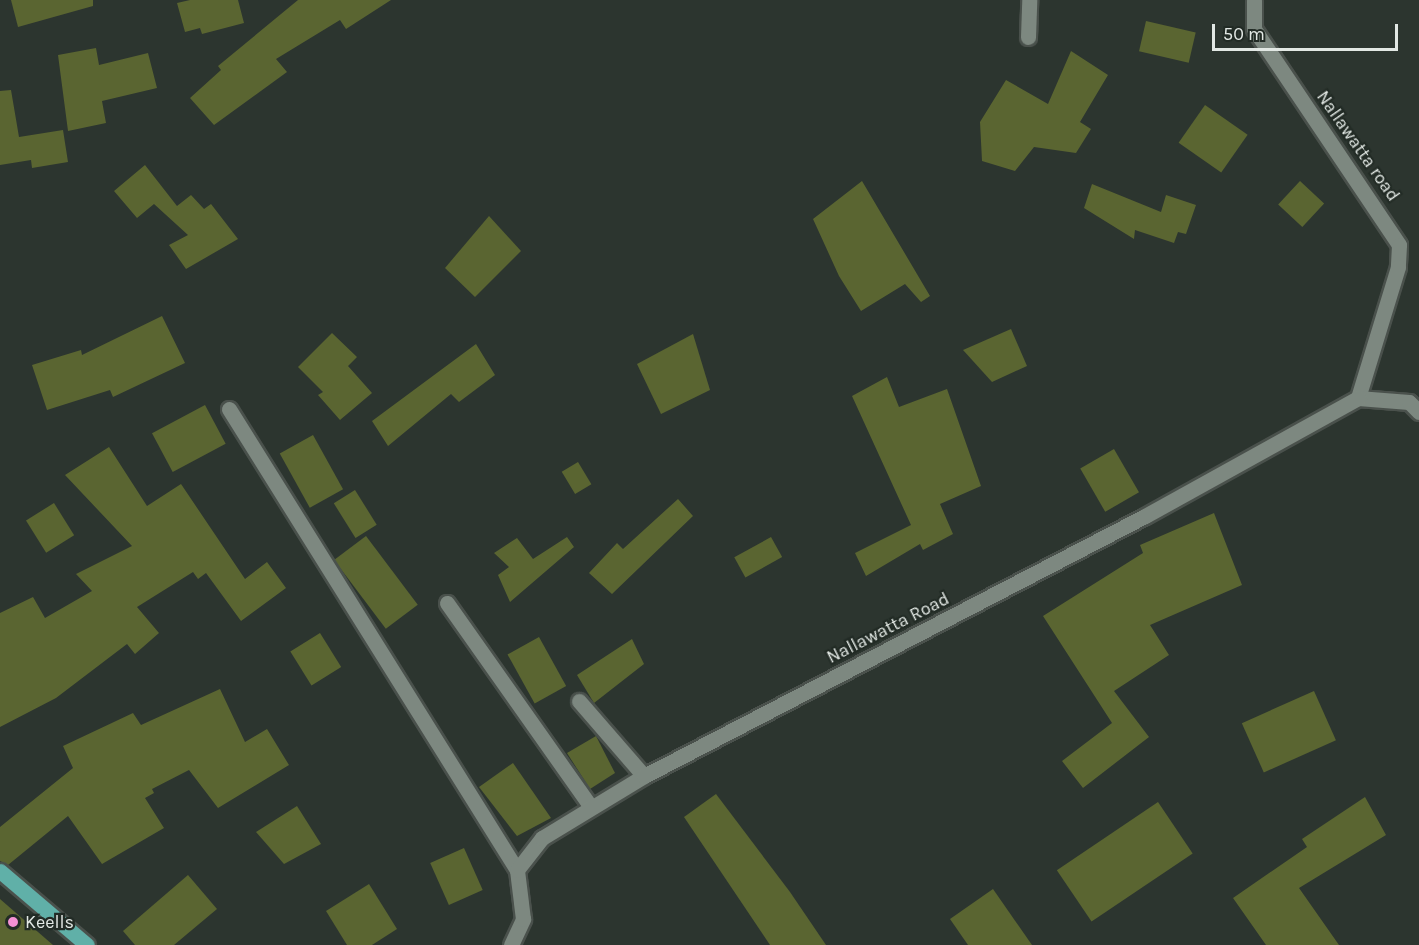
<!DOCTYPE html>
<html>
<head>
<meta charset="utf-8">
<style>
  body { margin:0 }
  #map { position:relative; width:1419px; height:945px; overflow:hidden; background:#2c352f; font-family:Karla,sans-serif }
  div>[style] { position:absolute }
  .building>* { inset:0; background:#5a6531; transform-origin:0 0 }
  .roads { filter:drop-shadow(2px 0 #4a514c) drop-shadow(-2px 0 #4a514c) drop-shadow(0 2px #4a514c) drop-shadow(0 -2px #4a514c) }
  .minor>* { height:15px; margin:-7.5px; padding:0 7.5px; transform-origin:7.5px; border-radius:7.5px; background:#7d8880 }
  .primary>* { height:15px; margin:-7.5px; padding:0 7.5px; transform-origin:7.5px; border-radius:7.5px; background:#60b0a8 }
  .dots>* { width:16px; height:16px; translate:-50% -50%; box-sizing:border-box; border:3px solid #222b25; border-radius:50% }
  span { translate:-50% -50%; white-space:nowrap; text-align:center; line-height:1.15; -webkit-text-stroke:4.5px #222b25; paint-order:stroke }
  .street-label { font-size:18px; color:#e2e8e4 }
  .poi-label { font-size:18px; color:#e2e8e4 }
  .left { translate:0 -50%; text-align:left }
  .scale { position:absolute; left:1212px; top:24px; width:186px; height:27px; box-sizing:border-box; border:3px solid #e2e8e4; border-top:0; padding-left:8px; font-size:18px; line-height:21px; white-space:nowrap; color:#e2e8e4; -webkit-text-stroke:4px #222b25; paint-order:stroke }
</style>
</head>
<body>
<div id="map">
  <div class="building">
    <i style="clip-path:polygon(11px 0,93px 0,93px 6px,18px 27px)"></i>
    <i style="clip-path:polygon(190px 0,238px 0,244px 23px,202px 34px,200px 28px,185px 32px,177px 3px)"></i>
    <i style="clip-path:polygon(298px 0,391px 0,346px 29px,340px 20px,276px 59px,287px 72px,214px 125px,190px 98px,221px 70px,218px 66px)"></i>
    <i style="left:1146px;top:21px;width:51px;height:31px;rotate:13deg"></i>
    <i style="clip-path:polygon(96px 48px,99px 65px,148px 53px,157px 88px,102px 101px,106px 123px,68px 131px,58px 55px)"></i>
    <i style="clip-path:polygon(1071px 51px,1108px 75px,1080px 122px,1091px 129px,1076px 153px,1034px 147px,1015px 171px,982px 161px,980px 122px,1006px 80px,1048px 104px)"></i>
    <i style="clip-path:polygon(11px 90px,19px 137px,63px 130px,68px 162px,32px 168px,31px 160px,0 165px,0 91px)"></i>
    <i style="left:1205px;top:105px;width:52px;height:46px;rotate:35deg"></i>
    <i style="clip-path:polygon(145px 165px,177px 206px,191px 195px,204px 209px,211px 204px,238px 239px,186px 269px,169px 245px,188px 235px,154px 204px,137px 218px,114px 191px)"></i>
    <i style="clip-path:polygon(862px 181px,930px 296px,921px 302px,905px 284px,861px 311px,839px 276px,813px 219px)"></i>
    <i style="left:1300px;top:181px;width:33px;height:32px;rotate:43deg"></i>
    <i style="clip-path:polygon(1092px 184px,1161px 212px,1166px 195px,1196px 205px,1186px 234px,1178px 232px,1174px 243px,1135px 230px,1134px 239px,1084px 208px)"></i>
    <i style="clip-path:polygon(489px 216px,521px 251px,475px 297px,445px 268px)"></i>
    <i style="clip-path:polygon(162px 316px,185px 363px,113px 397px,110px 390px,47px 410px,32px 365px,81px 350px,82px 355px)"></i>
    <i style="clip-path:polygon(1011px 329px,1027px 366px,992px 382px,963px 350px)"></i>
    <i style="clip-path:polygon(332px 333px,357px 357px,348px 366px,372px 393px,340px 420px,318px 395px,323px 392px,298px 367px)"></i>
    <i style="clip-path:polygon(693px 334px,710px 390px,661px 414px,637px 364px)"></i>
    <i style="clip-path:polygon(476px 344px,495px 375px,459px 402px,451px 394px,388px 446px,372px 421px)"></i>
    <i style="clip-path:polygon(887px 377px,899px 407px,947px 389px,981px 486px,940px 504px,953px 534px,923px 550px,920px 544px,866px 576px,855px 553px,911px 525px,852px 396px)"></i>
    <i style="left:205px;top:405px;width:44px;height:60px;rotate:62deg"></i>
    <i style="left:313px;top:435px;width:62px;height:38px;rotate:61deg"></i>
    <i style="clip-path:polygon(109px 447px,147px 506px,181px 484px,245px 579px,267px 562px,286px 588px,241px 621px,206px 573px,198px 579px,193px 572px,137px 607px,159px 633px,135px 654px,127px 644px,56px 698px,0 727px,0 613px,33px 597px,45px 618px,92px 591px,76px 574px,132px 546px,65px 475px)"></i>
    <i style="left:1114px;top:449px;width:50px;height:39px;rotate:60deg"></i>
    <i style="left:578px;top:462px;width:26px;height:19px;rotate:59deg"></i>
    <i style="left:355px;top:490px;width:41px;height:25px;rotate:58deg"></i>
    <i style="clip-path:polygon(678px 499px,693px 516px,612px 594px,589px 573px,617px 543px,623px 549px)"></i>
    <i style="left:54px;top:503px;width:38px;height:33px;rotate:58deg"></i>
    <i style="clip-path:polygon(1214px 513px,1242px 585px,1150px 625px,1169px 655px,1114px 691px,1149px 737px,1083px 788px,1062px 761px,1112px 723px,1043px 616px,1143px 553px,1140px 545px)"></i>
    <i style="left:366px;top:536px;width:86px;height:40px;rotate:53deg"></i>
    <i style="clip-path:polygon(567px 537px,574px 547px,510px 602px,498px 575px,509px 567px,494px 553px,517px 538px,533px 559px)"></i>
    <i style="left:771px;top:537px;width:23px;height:42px;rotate:61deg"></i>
    <i style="left:320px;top:633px;width:40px;height:35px;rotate:58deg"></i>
    <i style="left:539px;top:637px;width:56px;height:36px;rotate:61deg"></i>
    <i style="clip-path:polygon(632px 639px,644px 664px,594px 703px,577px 675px)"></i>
    <i style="clip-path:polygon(220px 689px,245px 742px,267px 729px,289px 765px,218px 808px,189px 770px,152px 789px,154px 793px,145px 798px,164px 828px,102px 864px,68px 816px,8px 865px,0 861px,0 827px,73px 768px,63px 746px,133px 713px,141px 725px)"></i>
    <i style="left:1314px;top:691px;width:54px;height:79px;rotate:66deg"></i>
    <i style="clip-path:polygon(596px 736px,615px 773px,590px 789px,567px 753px)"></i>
    <i style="clip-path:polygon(513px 763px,551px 818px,517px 836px,479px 787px)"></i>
    <i style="clip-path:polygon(716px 794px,790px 892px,826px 945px,770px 945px,684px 817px)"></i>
    <i style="clip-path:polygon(1365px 797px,1386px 835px,1299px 888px,1339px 945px,1266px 945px,1233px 898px,1307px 847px,1302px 839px)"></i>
    <i style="left:1158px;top:802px;width:62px;height:122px;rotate:56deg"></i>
    <i style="clip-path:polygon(297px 806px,321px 844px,284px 864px,256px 832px)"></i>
    <i style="left:464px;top:848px;width:46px;height:37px;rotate:66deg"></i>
    <i style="clip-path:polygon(188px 875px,217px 909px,174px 945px,135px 945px,123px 931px)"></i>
    <i style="clip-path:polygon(369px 884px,397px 929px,372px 945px,347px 945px,326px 911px)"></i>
    <i style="clip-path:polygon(993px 889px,1032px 945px,968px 945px,950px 919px)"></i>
    <i style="clip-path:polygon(0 899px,53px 945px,0 945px)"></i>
  </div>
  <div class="roads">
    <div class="minor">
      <i style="left:1254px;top:0;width:29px;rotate:90deg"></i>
      <i style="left:1254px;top:29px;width:260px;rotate:56.1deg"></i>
      <i style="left:1399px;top:245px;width:22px;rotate:93deg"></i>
      <i style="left:1398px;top:267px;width:137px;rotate:107deg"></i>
      <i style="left:1358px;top:398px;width:51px;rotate:4.5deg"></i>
      <i style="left:1409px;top:402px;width:14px;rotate:45deg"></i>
      <i style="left:1028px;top:37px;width:37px;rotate:-88deg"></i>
      <i style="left:229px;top:409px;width:544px;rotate:58.01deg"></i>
      <i style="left:447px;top:603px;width:250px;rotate:54.8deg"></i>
      <i style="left:579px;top:701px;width:99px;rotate:49.1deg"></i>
      <i style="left:511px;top:945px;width:29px;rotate:-65deg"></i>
      <i style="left:523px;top:919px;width:49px;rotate:-97deg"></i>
      <i style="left:517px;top:870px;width:41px;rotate:-52deg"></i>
      <i style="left:542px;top:838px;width:119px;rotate:-31.3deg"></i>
      <i style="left:644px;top:776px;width:564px;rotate:-27.43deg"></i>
      <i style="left:1145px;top:516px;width:244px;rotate:-29deg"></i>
    </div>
    <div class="primary">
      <i style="left:0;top:871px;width:114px;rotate:40.4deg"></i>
    </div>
  </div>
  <div class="dots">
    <i style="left:13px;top:922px;background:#f491d4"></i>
  </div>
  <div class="street-label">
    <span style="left:1358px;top:146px;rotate:55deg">Nallawatta road</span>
    <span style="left:888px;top:628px;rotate:-27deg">Nallawatta Road</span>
  </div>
  <div class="poi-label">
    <span class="left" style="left:25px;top:922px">Keells</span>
  </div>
  <div class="scale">50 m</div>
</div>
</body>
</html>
